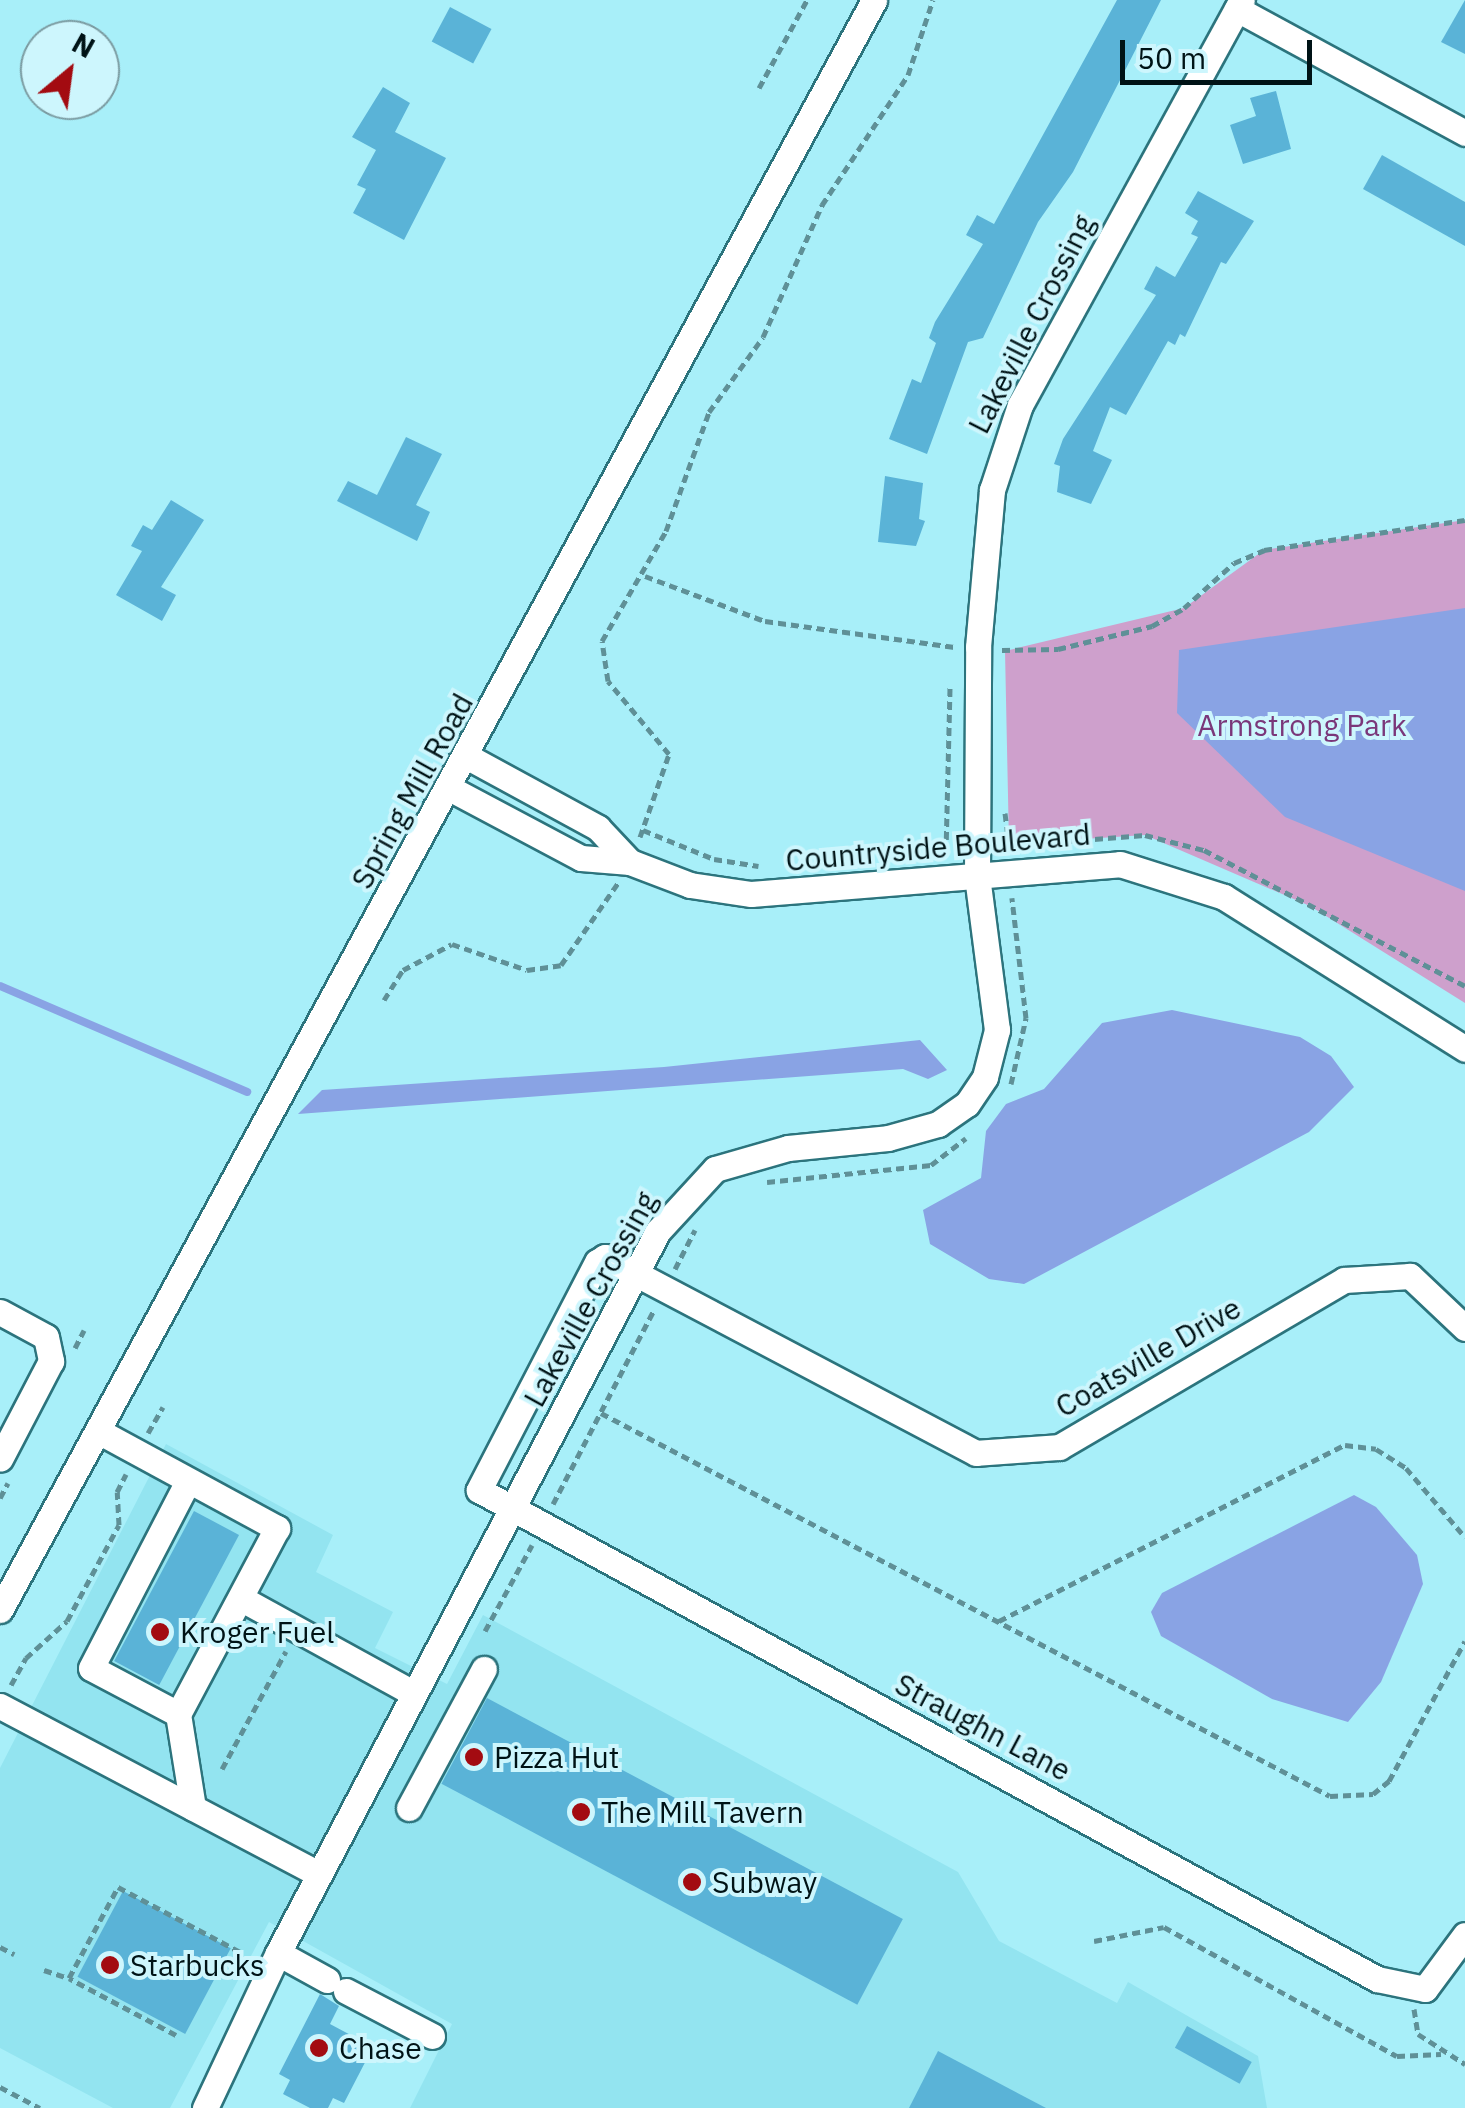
<!DOCTYPE html>
<html>
<head>
<meta charset="utf-8">
<style>
  body { margin:0 }
  #map { position:relative; width:1465px; height:2108px; overflow:hidden; background:#a8eff9; font-family:"IBM Plex Sans",sans-serif }
  div>[style] { position:absolute }
  .built>* { inset:0; background:#93e4f0 }
  .green>* { inset:0; background:#cea0cc }
  .water>* { inset:0; background:#89a3e4 }
  .stream>* { height:8px; margin:-4px; padding:0 4px; transform-origin:4px; border-radius:4px; background:#89a3e4 }
  .building>* { inset:0; background:#5ab3d7; transform-origin:0 0 }
  .path>* { height:5px; margin-top:-2.5px; transform-origin:0; background:repeating-linear-gradient(90deg,#5f9097 0 8px,transparent 0 13px) }
  .roads { filter:drop-shadow(2px 0 #2c747d) drop-shadow(-2px 0 #2c747d) drop-shadow(0 2px #2c747d) drop-shadow(0 -2px #2c747d) }
  .minor>* { height:25px; margin:-12.5px; padding:0 12.5px; transform-origin:12.5px; border-radius:12.5px; background:#fff }
  .dots>* { width:28px; height:28px; translate:-50% -50%; box-sizing:border-box; border:5px solid #cdf6fd; border-radius:50% }
  span { translate:-50% -50%; white-space:nowrap; text-align:center; line-height:1.15; -webkit-text-stroke:8px #cdf6fd; paint-order:stroke }
  .street-label { font-size:30px; color:#001316 }
  .park-label { font-size:30px; color:#7a377a }
  .poi-label { font-size:30px; color:#001316 }
  .left { translate:0 -50%; text-align:left }
  .north { position:absolute; left:20px; top:20px; width:100px; height:100px; box-sizing:border-box; background:#cdf6fd; border:2px solid #7b9ba1; border-radius:50%; rotate:29deg; font-size:28px; font-weight:700; line-height:40px; text-align:center; color:#001316 }
  .north::after { content:''; display:block; margin:auto; width:35px; height:45px; background:#a30b11; clip-path:polygon(50% 0,100% 100%,50% 72%,0 100%) }
  .scale { position:absolute; left:1120px; top:40px; width:192px; height:45px; box-sizing:border-box; border:5px solid #001316; border-top:0; padding-left:12px; font-size:30px; line-height:35px; white-space:nowrap; color:#001316; -webkit-text-stroke:8px #cdf6fd; paint-order:stroke }
</style>
</head>
<body>
<div id="map">
  <div class="built">
    <i style="clip-path:polygon(166px 1444px,333px 1535px,316px 1572px,393px 1612px,375px 1648px,447px 1684px,483px 1615px,958px 1872px,999px 1941px,1117px 2003px,1128px 1982px,1258px 2056px,1267px 2108px,410px 2108px,452px 2024px,269px 1922px,170px 2108px,113px 2108px,0 2048px,0 1768px)"></i>
  </div>
  <div class="green">
    <i style="clip-path:polygon(1465px 520px,1465px 1003px,1310px 906px,1145px 835px,1009px 844px,1005px 651px,1184px 608px,1264px 550px)"></i>
  </div>
  <div class="water">
    <i style="clip-path:polygon(1465px 608px,1465px 891px,1285px 817px,1177px 713px,1179px 650px)"></i>
    <i style="clip-path:polygon(1172px 1010px,1300px 1037px,1331px 1056px,1354px 1087px,1309px 1132px,1024px 1284px,989px 1279px,930px 1244px,923px 1210px,981px 1178px,986px 1131px,1006px 1104px,1044px 1089px,1102px 1023px)"></i>
    <i style="clip-path:polygon(920px 1040px,947px 1070px,928px 1079px,903px 1069px,298px 1114px,322px 1090px,664px 1067px)"></i>
    <i style="clip-path:polygon(1354px 1495px,1376px 1507px,1417px 1555px,1423px 1584px,1381px 1682px,1348px 1722px,1272px 1699px,1161px 1636px,1151px 1612px,1162px 1593px)"></i>
  </div>
  <div class="stream">
    <i style="left:0;top:986px;width:269px;rotate:23.2deg"></i>
  </div>
  <div class="building">
    <i style="clip-path:polygon(1117px 0,1161px 0,1073px 172px,1038px 222px,983px 338px,968px 342px,927px 454px,889px 439px,912px 379px,921px 383px,936px 343px,929px 338px,935px 322px,983px 244px,966px 235px,977px 215px,994px 224px)"></i>
    <i style="clip-path:polygon(1465px 0,1465px 54px,1441px 42px)"></i>
    <i style="left:450px;top:7px;width:47px;height:39px;rotate:28deg"></i>
    <i style="clip-path:polygon(383px 87px,410px 103px,395px 132px,446px 158px,404px 240px,353px 213px,366px 189px,357px 185px,376px 150px,352px 137px)"></i>
    <i style="clip-path:polygon(1276px 91px,1291px 149px,1243px 164px,1230px 125px,1256px 116px,1250px 98px)"></i>
    <i style="clip-path:polygon(1382px 155px,1465px 202px,1465px 246px,1363px 189px)"></i>
    <i style="clip-path:polygon(1198px 191px,1254px 221px,1226px 264px,1221px 262px,1185px 337px,1180px 334px,1175px 345px,1168px 341px,1126px 415px,1110px 407px,1093px 451px,1112px 460px,1091px 504px,1057px 492px,1060px 466px,1054px 464px,1063px 439px,1156px 295px,1144px 289px,1156px 266px,1175px 277px,1198px 237px,1191px 234px,1198px 221px,1185px 213px)"></i>
    <i style="clip-path:polygon(406px 437px,442px 454px,416px 505px,430px 512px,417px 541px,337px 501px,348px 481px,377px 495px)"></i>
    <i style="clip-path:polygon(885px 476px,923px 483px,919px 519px,925px 521px,916px 546px,878px 542px)"></i>
    <i style="clip-path:polygon(171px 500px,204px 520px,161px 587px,176px 595px,162px 621px,116px 595px,142px 551px,131px 546px,143px 525px,152px 530px)"></i>
    <i style="left:194px;top:1511px;width:51px;height:170px;rotate:28deg"></i>
    <i style="left:487px;top:1698px;width:471px;height:97px;rotate:28deg"></i>
    <i style="left:123px;top:1891px;width:122px;height:97px;rotate:28deg"></i>
    <i style="clip-path:polygon(320px 1994px,339px 2006px,330px 2024px,373px 2047px,344px 2103px,333px 2098px,328px 2108px,310px 2108px,283px 2094px,290px 2080px,279px 2074px)"></i>
    <i style="left:1187px;top:2026px;width:74px;height:25px;rotate:29deg"></i>
    <i style="clip-path:polygon(938px 2051px,1046px 2108px,909px 2108px)"></i>
  </div>
  <div class="path">
    <i style="left:759px;top:88px;width:100px;rotate:-61.4deg"></i>
    <i style="left:645px;top:576px;width:128px;rotate:20.6deg"></i>
    <i style="left:765px;top:621px;width:193px;rotate:7.8deg"></i>
    <i style="left:1002px;top:650px;width:56px;rotate:-1deg"></i>
    <i style="left:1058px;top:649px;width:97px;rotate:-13.7deg"></i>
    <i style="left:1152px;top:626px;width:37px;rotate:-29deg"></i>
    <i style="left:1184px;top:608px;width:67px;rotate:-42deg"></i>
    <i style="left:1234px;top:563px;width:33px;rotate:-23deg"></i>
    <i style="left:1264px;top:550px;width:203px;rotate:-8.5deg"></i>
    <i style="left:1005px;top:813px;width:31px;rotate:83deg"></i>
    <i style="left:643px;top:830px;width:77px;rotate:22.2deg"></i>
    <i style="left:714px;top:859px;width:45px;rotate:9deg"></i>
    <i style="left:640px;top:837px;width:88px;rotate:-70.7deg"></i>
    <i style="left:669px;top:754px;width:95px;rotate:-129.9deg"></i>
    <i style="left:608px;top:681px;width:40px;rotate:-98.5deg"></i>
    <i style="left:602px;top:641px;width:127px;rotate:-59.8deg"></i>
    <i style="left:666px;top:531px;width:127px;rotate:-70.1deg"></i>
    <i style="left:709px;top:412px;width:92px;rotate:-54.2deg"></i>
    <i style="left:763px;top:337px;width:145px;rotate:-65.9deg"></i>
    <i style="left:822px;top:205px;width:156px;rotate:-56.5deg"></i>
    <i style="left:908px;top:75px;width:79px;rotate:-71.6deg"></i>
    <i style="left:1056px;top:842px;width:89px;rotate:-4.5deg"></i>
    <i style="left:1145px;top:835px;width:61px;rotate:14.3deg"></i>
    <i style="left:1204px;top:850px;width:294px;rotate:27.5deg"></i>
    <i style="left:946px;top:852px;width:167px;rotate:-88.6deg"></i>
    <i style="left:384px;top:1000px;width:36px;rotate:-58deg"></i>
    <i style="left:403px;top:970px;width:55px;rotate:-28deg"></i>
    <i style="left:452px;top:944px;width:79px;rotate:19.1deg"></i>
    <i style="left:527px;top:970px;width:34px;rotate:-8deg"></i>
    <i style="left:561px;top:965px;width:100px;rotate:-55.2deg"></i>
    <i style="left:1011px;top:1084px;width:68px;rotate:-77.2deg"></i>
    <i style="left:1026px;top:1018px;width:121px;rotate:-96.7deg"></i>
    <i style="left:767px;top:1182px;width:165px;rotate:-5.9deg"></i>
    <i style="left:931px;top:1165px;width:44px;rotate:-37.6deg"></i>
    <i style="left:675px;top:1269px;width:44px;rotate:-62.9deg"></i>
    <i style="left:75px;top:1348px;width:20px;rotate:-63deg"></i>
    <i style="left:601px;top:1413px;width:823px;rotate:27.72deg"></i>
    <i style="left:1330px;top:1796px;width:43px;rotate:-2.7deg"></i>
    <i style="left:1373px;top:1794px;width:21px;rotate:-39deg"></i>
    <i style="left:1389px;top:1781px;width:159px;rotate:-61.5deg"></i>
    <i style="left:148px;top:1433px;width:30px;rotate:-60deg"></i>
    <i style="left:0;top:1498px;width:17px;rotate:-62deg"></i>
    <i style="left:553px;top:1504px;width:219px;rotate:-62.5deg"></i>
    <i style="left:999px;top:1621px;width:388px;rotate:-27deg"></i>
    <i style="left:1345px;top:1445px;width:31px;rotate:7deg"></i>
    <i style="left:1376px;top:1449px;width:36px;rotate:32deg"></i>
    <i style="left:1406px;top:1468px;width:91px;rotate:49.5deg"></i>
    <i style="left:485px;top:1631px;width:98px;rotate:-61.3deg"></i>
    <i style="left:11px;top:1685px;width:31px;rotate:-61deg"></i>
    <i style="left:26px;top:1658px;width:55px;rotate:-42.1deg"></i>
    <i style="left:67px;top:1621px;width:109px;rotate:-61.6deg"></i>
    <i style="left:119px;top:1525px;width:33px;rotate:-93deg"></i>
    <i style="left:117px;top:1492px;width:20px;rotate:-63deg"></i>
    <i style="left:222px;top:1769px;width:134px;rotate:-61.5deg"></i>
    <i style="left:1094px;top:1941px;width:71px;rotate:-11.3deg"></i>
    <i style="left:1164px;top:1927px;width:266px;rotate:29deg"></i>
    <i style="left:1397px;top:2056px;width:44px;rotate:-2.6deg"></i>
    <i style="left:0;top:1947px;width:16px;rotate:27deg"></i>
    <i style="left:44px;top:1970px;width:26px;rotate:18deg"></i>
    <i style="left:1414px;top:2009px;width:25px;rotate:81deg"></i>
    <i style="left:1418px;top:2034px;width:56px;rotate:32.6deg"></i>
    <i style="left:176px;top:2035px;width:121px;rotate:-152deg"></i>
    <i style="left:69px;top:1978px;width:103px;rotate:-61.7deg"></i>
    <i style="left:118px;top:1887px;width:140px;rotate:28deg"></i>
    <i style="left:0;top:2087px;width:45px;rotate:27.7deg"></i>
  </div>
  <div class="roads">
    <div class="minor">
      <i style="left:1237px;top:9px;width:260px;rotate:28.5deg"></i>
      <i style="left:468px;top:757px;width:148px;rotate:28.6deg"></i>
      <i style="left:598px;top:828px;width:47px;rotate:46.7deg"></i>
      <i style="left:451px;top:789px;width:147px;rotate:28deg"></i>
      <i style="left:581px;top:858px;width:49px;rotate:4.7deg"></i>
      <i style="left:630px;top:862px;width:64px;rotate:21deg"></i>
      <i style="left:690px;top:885px;width:62px;rotate:8.4deg"></i>
      <i style="left:751px;top:894px;width:370px;rotate:-4.6deg"></i>
      <i style="left:1120px;top:864px;width:109px;rotate:17.6deg"></i>
      <i style="left:1224px;top:897px;width:285px;rotate:32.2deg"></i>
      <i style="left:0;top:1312px;width:52px;rotate:28.5deg"></i>
      <i style="left:46px;top:1337px;width:25px;rotate:78deg"></i>
      <i style="left:51px;top:1361px;width:110px;rotate:117.5deg"></i>
      <i style="left:1465px;top:1328px;width:76px;rotate:-136.6deg"></i>
      <i style="left:1410px;top:1276px;width:66px;rotate:176.5deg"></i>
      <i style="left:1344px;top:1280px;width:330px;rotate:149.6deg"></i>
      <i style="left:1059px;top:1447px;width:83px;rotate:175.9deg"></i>
      <i style="left:976px;top:1453px;width:420px;rotate:-152.2deg"></i>
      <i style="left:605px;top:1257px;width:9px;rotate:148deg"></i>
      <i style="left:597px;top:1262px;width:257px;rotate:117.4deg"></i>
      <i style="left:479px;top:1490px;width:1023px;rotate:28.57deg"></i>
      <i style="left:1377px;top:1979px;width:49px;rotate:11.8deg"></i>
      <i style="left:1425px;top:1989px;width:67px;rotate:-53.5deg"></i>
      <i style="left:98px;top:1431px;width:204px;rotate:28.5deg"></i>
      <i style="left:277px;top:1528px;width:211px;rotate:118deg"></i>
      <i style="left:178px;top:1714px;width:98px;rotate:-152.1deg"></i>
      <i style="left:91px;top:1668px;width:211px;rotate:-62.6deg"></i>
      <i style="left:242px;top:1599px;width:195px;rotate:28.8deg"></i>
      <i style="left:0;top:1610px;width:1832px;rotate:-61.5deg"></i>
      <i style="left:0;top:1706px;width:361px;rotate:27.8deg"></i>
      <i style="left:178px;top:1714px;width:95px;rotate:80.9deg"></i>
      <i style="left:409px;top:1808px;width:158px;rotate:-61.7deg"></i>
      <i style="left:278px;top:1953px;width:56px;rotate:28.9deg"></i>
      <i style="left:346px;top:1991px;width:97px;rotate:27.6deg"></i>
      <i style="left:205px;top:2108px;width:171px;rotate:-64.8deg"></i>
      <i style="left:278px;top:1953px;width:816px;rotate:-62.24deg"></i>
      <i style="left:658px;top:1231px;width:84px;rotate:-47.4deg"></i>
      <i style="left:715px;top:1169px;width:76px;rotate:-16deg"></i>
      <i style="left:788px;top:1148px;width:100px;rotate:-5.7deg"></i>
      <i style="left:888px;top:1138px;width:52px;rotate:-15.6deg"></i>
      <i style="left:938px;top:1124px;width:35px;rotate:-35deg"></i>
      <i style="left:967px;top:1104px;width:32px;rotate:-56deg"></i>
      <i style="left:985px;top:1077px;width:49px;rotate:-75.7deg"></i>
      <i style="left:997px;top:1030px;width:155px;rotate:-97.4deg"></i>
      <i style="left:977px;top:876px;width:229px;rotate:-89.7deg"></i>
      <i style="left:978px;top:647px;width:158px;rotate:-84.9deg"></i>
      <i style="left:992px;top:490px;width:89px;rotate:-71.8deg"></i>
      <i style="left:1020px;top:405px;width:462px;rotate:-61.3deg"></i>
    </div>
  </div>
  <div class="dots">
    <i style="left:160px;top:1632px;background:#a30b11"></i>
    <i style="left:474px;top:1757px;background:#a30b11"></i>
    <i style="left:581px;top:1812px;background:#a30b11"></i>
    <i style="left:692px;top:1882px;background:#a30b11"></i>
    <i style="left:110px;top:1965px;background:#a30b11"></i>
    <i style="left:319px;top:2048px;background:#a30b11"></i>
  </div>
  <div class="street-label">
    <span style="left:1031px;top:324px;rotate:-63deg">Lakeville Crossing</span>
    <span style="left:412px;top:791px;rotate:-61deg">Spring Mill Road</span>
    <span style="left:938px;top:847px;rotate:-5deg">Countryside Boulevard</span>
    <span style="left:590px;top:1299px;rotate:-61deg">Lakeville Crossing</span>
    <span style="left:1148px;top:1357px;rotate:-30deg">Coatsville Drive</span>
    <span style="left:983px;top:1727px;rotate:28deg">Straughn Lane</span>
  </div>
  <div class="park-label">
    <span style="left:1302px;top:725px">Armstrong Park</span>
  </div>
  <div class="poi-label">
    <span class="left" style="left:180px;top:1632px">Kroger Fuel</span>
    <span class="left" style="left:494px;top:1757px">Pizza Hut</span>
    <span class="left" style="left:601px;top:1812px">The Mill Tavern</span>
    <span class="left" style="left:712px;top:1882px">Subway</span>
    <span class="left" style="left:130px;top:1965px">Starbucks</span>
    <span class="left" style="left:339px;top:2048px">Chase</span>
  </div>
  <div class="north">N</div>
  <div class="scale">50 m</div>
</div>
</body>
</html>
